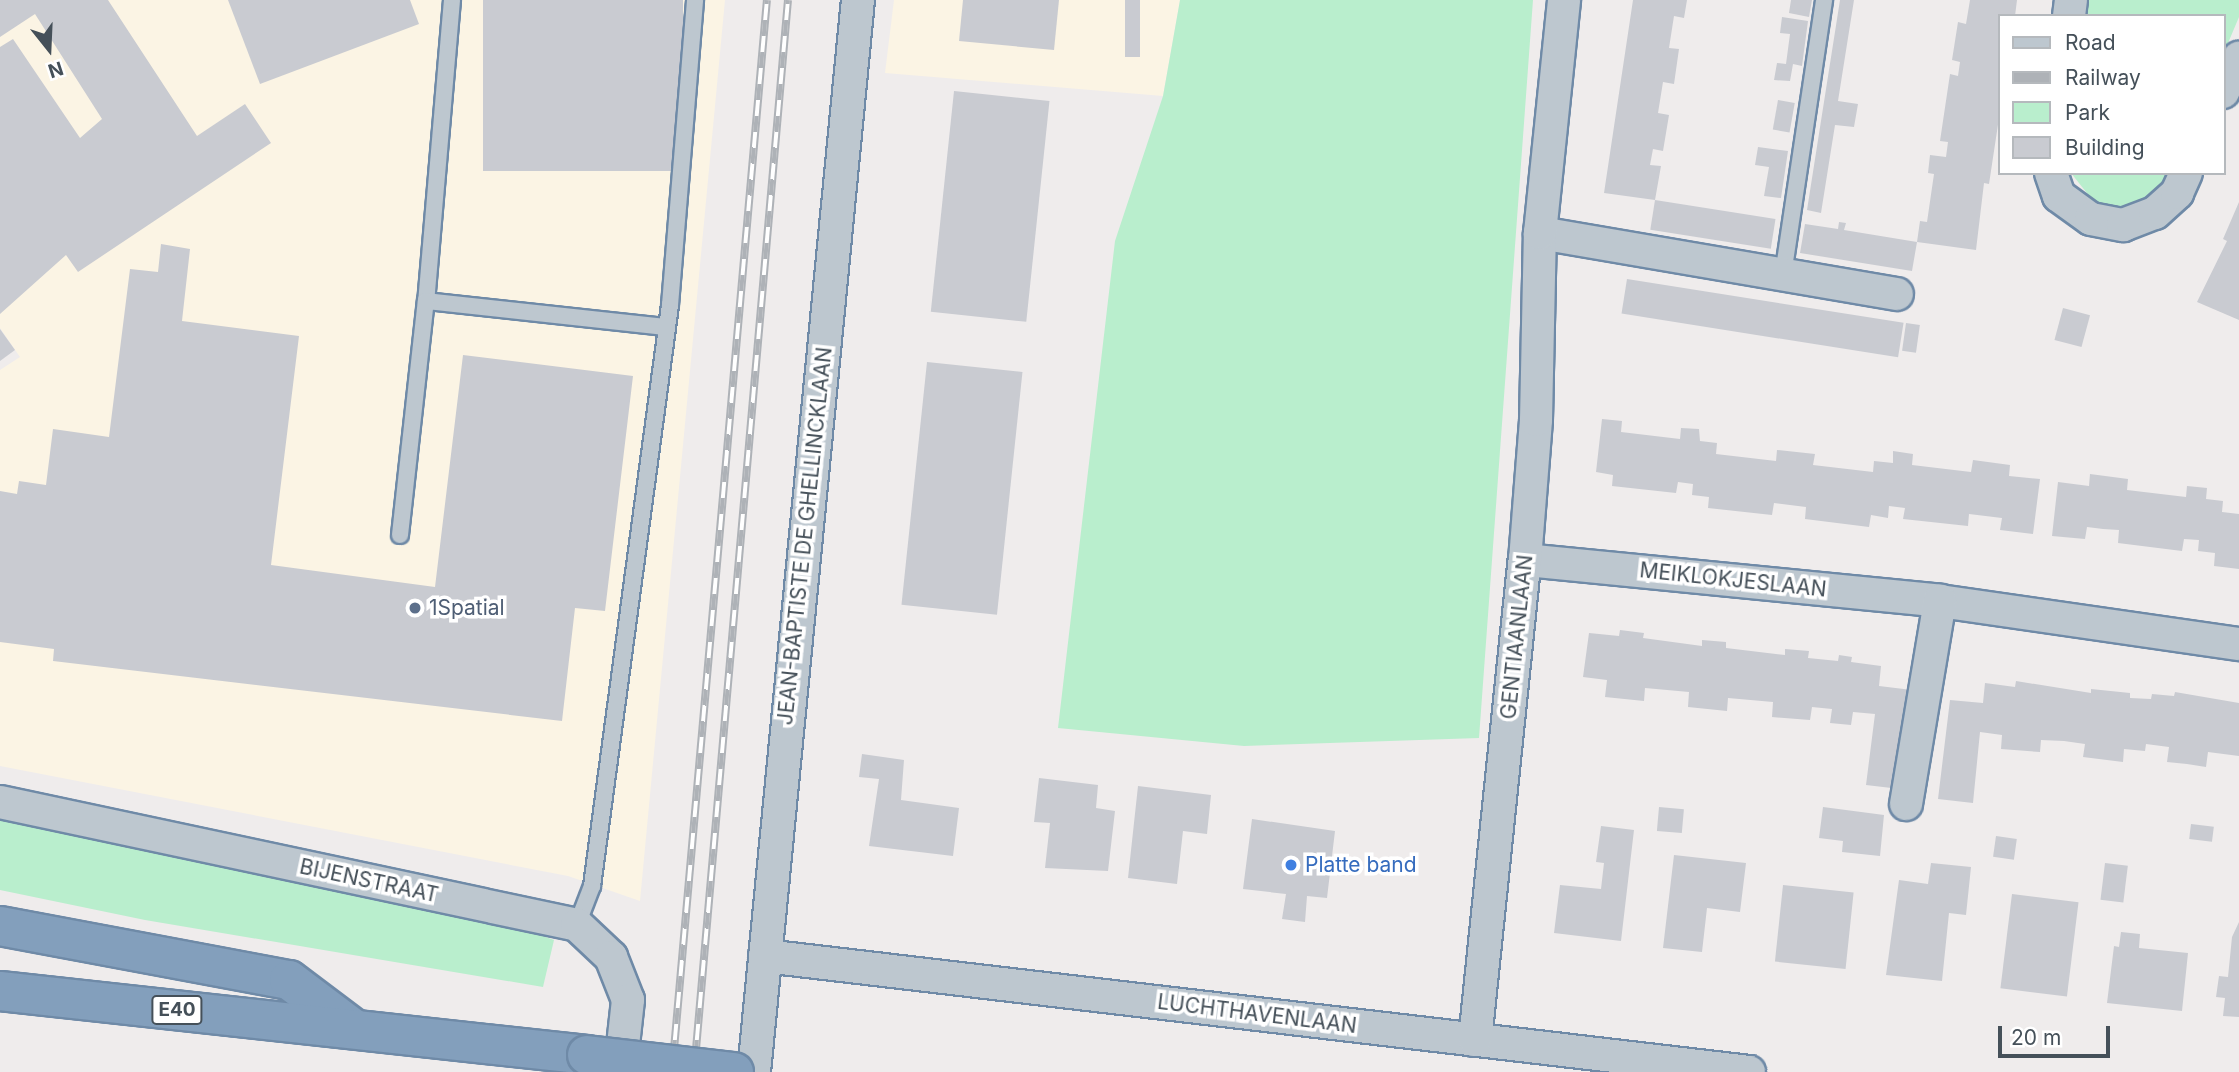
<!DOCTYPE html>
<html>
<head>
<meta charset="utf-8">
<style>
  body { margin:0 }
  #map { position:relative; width:2239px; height:1072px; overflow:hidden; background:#efecec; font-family:Inter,sans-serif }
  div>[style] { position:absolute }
  .commercial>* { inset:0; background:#fbf4e4 }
  .green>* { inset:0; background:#b9eecd }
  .building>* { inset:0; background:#c9cbd1; transform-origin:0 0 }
  .roads { filter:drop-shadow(2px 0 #6f8aa7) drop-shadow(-2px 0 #6f8aa7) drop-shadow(0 2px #6f8aa7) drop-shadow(0 -2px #6f8aa7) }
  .lane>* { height:16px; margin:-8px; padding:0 8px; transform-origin:8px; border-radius:8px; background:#bdc7cf }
  .street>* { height:32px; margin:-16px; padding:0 16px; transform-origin:16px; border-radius:16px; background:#bdc7cf }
  .highway>* { height:38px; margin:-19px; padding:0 19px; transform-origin:19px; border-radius:19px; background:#839fbc }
  .rail>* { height:8px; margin-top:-4px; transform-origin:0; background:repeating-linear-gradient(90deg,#fff 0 16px,#aeb2b7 0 32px); box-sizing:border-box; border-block:2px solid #aeb2b7 }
  .bridges { filter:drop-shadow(2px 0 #6f8aa7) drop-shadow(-2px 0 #6f8aa7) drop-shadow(0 2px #6f8aa7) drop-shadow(0 -2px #6f8aa7) }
  .highway-bridge>* { height:38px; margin:-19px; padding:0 19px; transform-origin:19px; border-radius:19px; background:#839fbc }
  .dots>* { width:19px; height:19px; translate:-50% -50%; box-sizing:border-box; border:4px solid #fff; border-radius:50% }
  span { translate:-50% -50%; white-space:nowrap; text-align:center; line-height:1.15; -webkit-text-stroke:7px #fff; paint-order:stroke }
  .shield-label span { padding:2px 5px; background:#fff; border:2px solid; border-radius:5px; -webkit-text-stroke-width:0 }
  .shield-label { font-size:19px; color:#455059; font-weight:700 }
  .street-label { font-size:21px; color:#455059 }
  .service-label { font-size:21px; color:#4e5e75 }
  .left { translate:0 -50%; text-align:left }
  .shop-label { font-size:21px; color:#366cbe }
  .legend { position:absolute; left:1998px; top:14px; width:228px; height:161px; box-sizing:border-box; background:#fff; border:2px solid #b5b9bd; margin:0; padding:9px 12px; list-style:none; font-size:21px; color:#455059 }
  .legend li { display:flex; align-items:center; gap:14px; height:35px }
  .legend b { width:35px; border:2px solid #b5b9bd }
  .north { position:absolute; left:14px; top:14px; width:70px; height:70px; -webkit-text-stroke:5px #fff; paint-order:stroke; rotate:162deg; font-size:19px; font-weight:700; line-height:28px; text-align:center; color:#455059 }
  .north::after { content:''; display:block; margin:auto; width:24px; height:32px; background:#455059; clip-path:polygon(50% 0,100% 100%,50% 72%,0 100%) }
  .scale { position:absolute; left:1998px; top:1026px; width:112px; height:32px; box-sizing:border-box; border:4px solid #455059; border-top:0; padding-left:9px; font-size:21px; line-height:24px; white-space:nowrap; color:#455059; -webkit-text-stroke:5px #fff; paint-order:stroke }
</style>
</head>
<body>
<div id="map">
  <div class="commercial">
    <i style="clip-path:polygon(0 0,725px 0,640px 901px,568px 876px,0 766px,0 370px,20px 357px,0 328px)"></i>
    <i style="clip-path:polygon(894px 0,1180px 0,1163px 96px,885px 73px)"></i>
  </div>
  <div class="green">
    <i style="clip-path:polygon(1180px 0,1533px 0,1479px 738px,1244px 746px,1058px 728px,1115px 241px,1163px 96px)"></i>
    <i style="clip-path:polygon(2089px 0,2239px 0,2239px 17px,2223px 55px,2223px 16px,2086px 16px)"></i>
    <i style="clip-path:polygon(2071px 173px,2171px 173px,2148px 199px,2122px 209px,2094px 202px)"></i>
    <i style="clip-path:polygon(0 816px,513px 925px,554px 940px,543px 987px,145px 920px,0 890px)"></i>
  </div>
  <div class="building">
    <i style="clip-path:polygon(0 0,108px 0,197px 136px,245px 104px,271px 143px,78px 272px,66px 255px,0 314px,0 47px,13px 39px,80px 138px,102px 119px,35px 14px,0 37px)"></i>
    <i style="clip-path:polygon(228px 0,410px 0,419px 24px,260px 84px)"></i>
    <i style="left:483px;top:0;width:200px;height:171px"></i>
    <i style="clip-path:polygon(963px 0,1059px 0,1054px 50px,959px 41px)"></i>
    <i style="left:1125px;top:0;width:15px;height:57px"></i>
    <i style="clip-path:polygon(1633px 0,1687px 0,1684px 18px,1674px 16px,1669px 48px,1679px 49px,1674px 84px,1663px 82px,1658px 113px,1669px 115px,1663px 151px,1653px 149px,1650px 165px,1661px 166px,1655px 200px,1604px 193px)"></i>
    <i style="clip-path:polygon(1791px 0,1812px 0,1809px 17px,1789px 13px)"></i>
    <i style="clip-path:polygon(1840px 0,1854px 0,1838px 101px,1858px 104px,1854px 127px,1835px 125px,1821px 213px,1807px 210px)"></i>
    <i style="clip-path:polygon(1970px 0,2017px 0,2015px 16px,1999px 16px,1999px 118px,1989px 184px,1984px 183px,1976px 250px,1917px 242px,1920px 221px,1927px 222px,1934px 174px,1928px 173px,1930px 155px,1946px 157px,1948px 142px,1940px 141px,1950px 74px,1958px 76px,1960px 62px,1952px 60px,1958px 22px,1966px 24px)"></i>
    <i style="clip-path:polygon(1782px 17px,1808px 21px,1802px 66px,1793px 64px,1790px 81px,1774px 80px,1777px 63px,1786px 64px,1790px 34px,1780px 33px)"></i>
    <i style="left:954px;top:91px;width:96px;height:222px;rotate:6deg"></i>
    <i style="left:1778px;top:100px;width:17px;height:30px;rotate:10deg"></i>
    <i style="clip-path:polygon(1758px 147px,1788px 151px,1781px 198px,1764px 196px,1769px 167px,1755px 165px)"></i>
    <i style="left:1655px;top:200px;width:122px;height:30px;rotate:9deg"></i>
    <i style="clip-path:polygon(2239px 202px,2239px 320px,2197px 302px,2227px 241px,2223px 239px)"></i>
    <i style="clip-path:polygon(1839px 222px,1846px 223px,1844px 230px,1917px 242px,1912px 271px,1800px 253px,1805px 224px,1838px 229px)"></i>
    <i style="clip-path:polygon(161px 244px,190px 249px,182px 321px,299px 336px,271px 565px,435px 587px,463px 355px,633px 376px,605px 611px,575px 608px,562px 721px,53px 661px,54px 649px,0 642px,0 491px,17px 494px,19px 481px,46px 485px,53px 429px,109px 437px,130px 269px,158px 272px)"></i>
    <i style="left:1627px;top:279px;width:280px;height:35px;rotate:9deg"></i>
    <i style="left:2063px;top:308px;width:28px;height:33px;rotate:15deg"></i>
    <i style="left:1906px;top:323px;width:14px;height:28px;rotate:8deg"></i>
    <i style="clip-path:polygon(0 329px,15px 350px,0 361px)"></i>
    <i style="left:927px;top:362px;width:96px;height:244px;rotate:6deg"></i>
    <i style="clip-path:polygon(1602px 419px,1622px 421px,1621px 432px,1680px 439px,1681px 428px,1699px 429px,1700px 441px,1717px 443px,1716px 454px,1776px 461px,1777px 450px,1815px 454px,1813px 465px,1873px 472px,1874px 461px,1893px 463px,1893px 451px,1913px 454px,1912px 465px,1971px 472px,1973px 460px,2010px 465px,2009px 476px,2040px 479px,2033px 534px,2000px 530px,2002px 518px,1969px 514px,1968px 526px,1903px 519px,1905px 508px,1889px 506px,1888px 518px,1871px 515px,1869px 527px,1805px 519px,1806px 507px,1774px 503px,1772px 515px,1708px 508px,1709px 497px,1692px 495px,1693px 484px,1678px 482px,1676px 493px,1612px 486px,1613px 475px,1596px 472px)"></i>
    <i style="clip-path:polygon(2090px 474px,2128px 479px,2127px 490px,2186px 497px,2187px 486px,2207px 488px,2206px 499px,2223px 501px,2222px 512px,2239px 514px,2239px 569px,2214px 566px,2215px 553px,2198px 551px,2199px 540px,2184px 539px,2182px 551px,2118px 543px,2119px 530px,2103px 529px,2087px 527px,2085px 539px,2052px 536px,2058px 482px,2089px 486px)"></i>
    <i style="clip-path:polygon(1620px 630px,1644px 633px,1643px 638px,1702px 646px,1702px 640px,1726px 642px,1726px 648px,1785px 655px,1785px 649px,1809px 651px,1808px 658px,1838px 661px,1839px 655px,1852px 657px,1851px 662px,1881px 666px,1879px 686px,1912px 690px,1900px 789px,1866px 785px,1875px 714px,1853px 712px,1851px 725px,1830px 723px,1832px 709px,1812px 707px,1810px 720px,1772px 717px,1773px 702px,1728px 698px,1727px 711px,1688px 707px,1689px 692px,1645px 688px,1644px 701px,1605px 697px,1607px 680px,1583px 677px,1589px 633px,1619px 636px)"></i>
    <i style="clip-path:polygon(2016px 681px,2091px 693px,2091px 689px,2130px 693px,2130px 698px,2151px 699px,2152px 694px,2174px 696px,2175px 692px,2239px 703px,2239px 756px,2208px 752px,2206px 767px,2187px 764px,2167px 762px,2169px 747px,2146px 744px,2145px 751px,2124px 749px,2123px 762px,2083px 757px,2085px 744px,2064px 741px,2041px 740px,2040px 752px,2001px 749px,2002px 735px,1980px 732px,1973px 803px,1938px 799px,1950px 700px,1983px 703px,1985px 683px,2015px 687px)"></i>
    <i style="clip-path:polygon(862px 754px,904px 760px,901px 800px,959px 808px,953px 856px,869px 846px,879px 779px,859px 777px)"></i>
    <i style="clip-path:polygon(1039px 778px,1098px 785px,1096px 808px,1115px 811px,1108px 871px,1045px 868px,1050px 823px,1034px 822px)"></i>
    <i style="clip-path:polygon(1138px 786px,1211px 795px,1207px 834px,1183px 831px,1177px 884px,1128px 878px)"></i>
    <i style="left:1659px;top:807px;width:25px;height:24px;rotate:5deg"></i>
    <i style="clip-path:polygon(1823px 807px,1884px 815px,1880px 856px,1842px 852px,1843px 841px,1819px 838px)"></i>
    <i style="clip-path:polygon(1252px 819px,1335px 831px,1327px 898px,1307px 896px,1305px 922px,1282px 919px,1286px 894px,1243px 889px)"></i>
    <i style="left:2191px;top:824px;width:23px;height:15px;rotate:7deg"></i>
    <i style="clip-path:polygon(1601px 826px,1634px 830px,1621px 941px,1554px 933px,1560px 885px,1601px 889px,1604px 863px,1596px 862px)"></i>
    <i style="left:1996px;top:836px;width:21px;height:21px;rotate:8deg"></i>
    <i style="clip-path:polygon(1674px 855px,1746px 863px,1740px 912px,1707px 908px,1702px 952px,1663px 948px)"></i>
    <i style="clip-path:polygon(1931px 863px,1971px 867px,1966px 915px,1949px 913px,1942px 981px,1886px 975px,1899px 880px,1928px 884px)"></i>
    <i style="left:2105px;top:863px;width:23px;height:37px;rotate:7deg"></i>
    <i style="left:1783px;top:885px;width:71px;height:77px;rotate:6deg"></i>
    <i style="left:2012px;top:894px;width:67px;height:95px;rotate:7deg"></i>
    <i style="clip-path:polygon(2239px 922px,2239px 1017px,2223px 1016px,2225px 998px,2216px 997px,2219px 976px,2228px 977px,2232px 937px)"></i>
    <i style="clip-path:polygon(2121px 932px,2140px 934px,2139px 948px,2188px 953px,2182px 1011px,2107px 1003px,2114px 946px,2119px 947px)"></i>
  </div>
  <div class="roads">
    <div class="lane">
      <i style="left:452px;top:0;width:302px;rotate:94.9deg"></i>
      <i style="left:426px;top:301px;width:242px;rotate:6.2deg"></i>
      <i style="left:1783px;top:275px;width:278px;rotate:-81.5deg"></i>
      <i style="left:400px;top:535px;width:235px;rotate:-83.7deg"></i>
      <i style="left:577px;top:925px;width:42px;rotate:-69deg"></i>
      <i style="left:592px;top:886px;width:586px;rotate:-82.35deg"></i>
      <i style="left:670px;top:305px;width:306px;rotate:-85.3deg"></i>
    </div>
    <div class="street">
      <i style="left:2069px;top:16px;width:16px;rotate:-83deg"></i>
      <i style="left:2223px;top:92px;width:38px;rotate:-65deg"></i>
      <i style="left:2051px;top:173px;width:24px;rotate:71deg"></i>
      <i style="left:2059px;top:196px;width:39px;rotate:36deg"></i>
      <i style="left:2091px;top:219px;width:33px;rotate:11deg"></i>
      <i style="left:2123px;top:225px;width:34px;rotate:-21deg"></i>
      <i style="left:2155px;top:213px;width:30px;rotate:-42deg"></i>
      <i style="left:2177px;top:193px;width:22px;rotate:-66deg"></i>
      <i style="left:1540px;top:233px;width:362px;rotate:9.7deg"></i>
      <i style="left:1525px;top:560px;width:417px;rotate:5.6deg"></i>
      <i style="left:1940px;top:601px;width:302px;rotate:8.2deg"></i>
      <i style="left:0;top:802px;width:590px;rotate:12.03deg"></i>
      <i style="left:577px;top:925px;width:47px;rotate:43.3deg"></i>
      <i style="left:611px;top:957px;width:46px;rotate:68.4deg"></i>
      <i style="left:628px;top:1000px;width:72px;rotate:96.3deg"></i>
      <i style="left:1906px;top:804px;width:206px;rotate:-80.5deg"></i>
      <i style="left:765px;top:956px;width:991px;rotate:6.72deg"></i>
      <i style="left:1475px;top:1040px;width:483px;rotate:-84.1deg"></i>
      <i style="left:1525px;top:560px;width:140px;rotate:-85.5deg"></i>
      <i style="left:1536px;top:420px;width:187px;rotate:-88.8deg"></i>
      <i style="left:1540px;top:233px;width:234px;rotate:-84.1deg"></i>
      <i style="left:754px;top:1072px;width:1077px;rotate:-84.46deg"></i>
    </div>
    <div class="highway">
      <i style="left:0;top:926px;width:294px;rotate:10.6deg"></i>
      <i style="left:289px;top:980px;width:81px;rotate:37deg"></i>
      <i style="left:0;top:991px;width:590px;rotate:6.22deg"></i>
    </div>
  </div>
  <div class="rail">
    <i style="left:672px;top:1072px;width:1076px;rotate:-84.94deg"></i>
    <i style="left:694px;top:1072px;width:1076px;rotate:-84.99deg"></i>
  </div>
  <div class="bridges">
    <div class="highway-bridge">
      <i style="left:587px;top:1055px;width:148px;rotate:6.6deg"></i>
    </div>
  </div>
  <div class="dots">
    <i style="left:415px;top:608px;background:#5c6f8a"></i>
    <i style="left:1291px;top:865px;background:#3f7fe0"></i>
  </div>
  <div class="shield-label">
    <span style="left:177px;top:1010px">E40</span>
  </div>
  <div class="street-label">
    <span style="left:805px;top:536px;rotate:-84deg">JEAN-BAPTISTE DE GHELLINCKLAAN</span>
    <span style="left:1733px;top:580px;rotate:6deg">MEIKLOKJESLAAN</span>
    <span style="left:1517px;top:637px;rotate:-84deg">GENTIAANLAAN</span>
    <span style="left:369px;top:881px;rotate:12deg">BIJENSTRAAT</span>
    <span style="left:1257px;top:1014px;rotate:7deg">LUCHTHAVENLAAN</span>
  </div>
  <div class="service-label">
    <span class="left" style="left:429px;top:608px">1Spatial</span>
  </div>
  <div class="shop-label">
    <span class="left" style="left:1305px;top:865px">Platte band</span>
  </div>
  <ul class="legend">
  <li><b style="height:9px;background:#bdc7cf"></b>Road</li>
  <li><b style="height:9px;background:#aeb2b7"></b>Railway</li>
  <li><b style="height:19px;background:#b9eecd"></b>Park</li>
  <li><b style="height:19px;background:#c9cbd1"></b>Building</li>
  </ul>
  <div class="north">N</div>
  <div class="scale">20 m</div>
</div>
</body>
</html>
